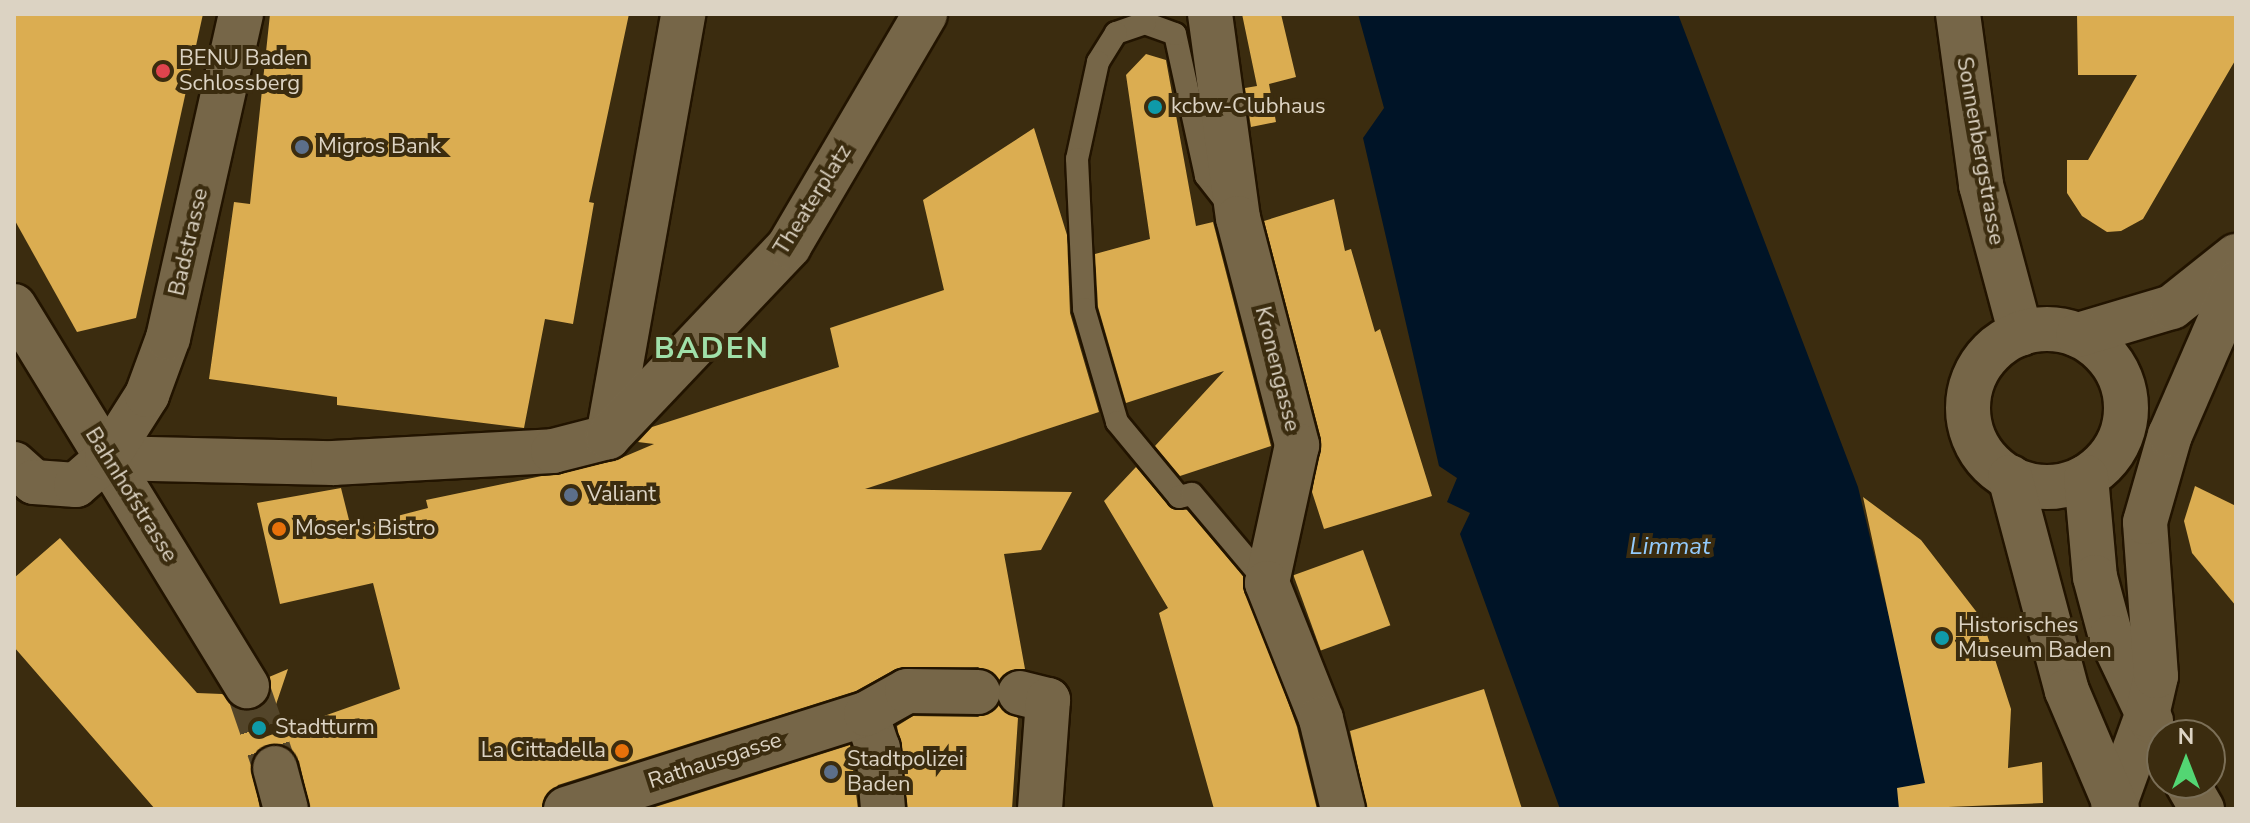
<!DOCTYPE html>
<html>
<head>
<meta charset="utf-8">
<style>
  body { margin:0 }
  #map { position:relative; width:2250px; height:823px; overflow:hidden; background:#3b2c0f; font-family:"Nunito Sans",sans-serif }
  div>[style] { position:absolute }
  .water>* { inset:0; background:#001427 }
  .building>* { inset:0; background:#dbad51; transform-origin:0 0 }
  .street-tunnel>* { height:44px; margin-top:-22px; transform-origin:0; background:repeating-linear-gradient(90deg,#53452a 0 44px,transparent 0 66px) }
  .roads { filter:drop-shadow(2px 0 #221400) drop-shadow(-2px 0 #221400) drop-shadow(0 2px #221400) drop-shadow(0 -2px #221400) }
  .lane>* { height:22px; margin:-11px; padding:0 11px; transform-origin:11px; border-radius:11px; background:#766648 }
  .street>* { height:44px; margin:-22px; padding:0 22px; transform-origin:22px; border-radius:22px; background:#766648 }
  .secondary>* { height:44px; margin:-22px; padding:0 22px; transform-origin:22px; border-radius:22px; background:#766648 }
  .secondary>.ring { margin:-22px; padding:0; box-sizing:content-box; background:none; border:44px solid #766648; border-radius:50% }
  .dots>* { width:22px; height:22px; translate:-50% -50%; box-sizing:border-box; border:4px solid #3b2c0f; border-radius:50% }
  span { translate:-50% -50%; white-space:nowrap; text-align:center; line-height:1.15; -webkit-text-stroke:8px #3b2c0f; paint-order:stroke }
  .poi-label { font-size:22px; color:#dcd3c3 }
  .left { translate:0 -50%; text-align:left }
  .right { translate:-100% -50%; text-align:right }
  .street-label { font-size:22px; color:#dcd3c3 }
  .water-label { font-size:24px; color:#93cbfd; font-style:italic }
  .district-label { font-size:30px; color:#a0e0a9; font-weight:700; letter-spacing:2px }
  .frame { position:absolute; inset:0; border:16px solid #dcd3c3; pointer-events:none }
  .north { position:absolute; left:2146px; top:719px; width:80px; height:80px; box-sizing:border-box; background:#3b2c0f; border:2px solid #7b6f57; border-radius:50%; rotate:0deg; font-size:22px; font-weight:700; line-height:32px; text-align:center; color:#dcd3c3 }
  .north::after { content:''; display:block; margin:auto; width:28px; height:36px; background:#53d673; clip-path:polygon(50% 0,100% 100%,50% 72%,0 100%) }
</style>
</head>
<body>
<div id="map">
  <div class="water">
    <i style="clip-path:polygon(1358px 14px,1678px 14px,1858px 487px,1935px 809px,1560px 809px,1460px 534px,1470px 513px,1447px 502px,1457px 478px,1439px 466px,1363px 138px,1384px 108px)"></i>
  </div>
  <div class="building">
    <i style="clip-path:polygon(14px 14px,203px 14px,136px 318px,77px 332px,14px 219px)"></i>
    <i style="clip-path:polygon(270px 14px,629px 14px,589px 202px,594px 203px,573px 324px,545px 319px,524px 428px,337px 405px,337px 397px,209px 379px,234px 202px,250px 204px)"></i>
    <i style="clip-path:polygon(1242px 14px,1281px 14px,1296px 77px,1269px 84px,1276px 122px,1251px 127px,1245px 88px,1257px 86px)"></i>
    <i style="clip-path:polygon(2077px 14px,2236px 14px,2236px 59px,2143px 219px,2121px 231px,2107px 232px,2082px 216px,2067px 193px,2067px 160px,2088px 160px,2137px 75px,2078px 75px)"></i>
    <i style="clip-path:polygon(1146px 54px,1166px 60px,1196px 226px,1213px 222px,1271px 446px,1180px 476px,1155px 446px,1224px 371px,1126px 403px,1098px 307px,1095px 254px,1150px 239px,1126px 75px)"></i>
    <i style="clip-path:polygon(1034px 128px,1067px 235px,1070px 313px,1099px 412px,865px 489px,1072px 492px,1041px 550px,1004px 554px,1025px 669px,1000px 680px,978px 667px,896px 669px,856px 691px,558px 785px,542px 809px,310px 809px,299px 761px,281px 744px,258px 750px,251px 761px,260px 809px,155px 809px,14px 647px,14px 578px,60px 538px,197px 693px,222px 694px,248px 711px,269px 699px,269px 677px,288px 669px,265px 737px,400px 689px,373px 583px,280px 604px,257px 503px,341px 488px,351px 528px,428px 508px,426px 500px,614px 461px,654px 444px,638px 442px,652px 427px,839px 367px,830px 328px,944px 290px,923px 200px)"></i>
    <i style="clip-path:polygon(1334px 199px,1345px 251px,1351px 249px,1375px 332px,1380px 329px,1432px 496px,1324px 529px,1312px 492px,1321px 439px,1264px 221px)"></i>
    <i style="clip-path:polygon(1136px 467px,1169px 506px,1187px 510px,1243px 576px,1297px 727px,1317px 809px,1214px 809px,1159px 613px,1168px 608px,1104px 501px)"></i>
    <i style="clip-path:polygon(2195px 486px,2236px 506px,2236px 606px,2192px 553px,2184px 521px)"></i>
    <i style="clip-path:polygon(1863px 497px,1921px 540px,1982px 619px,2011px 709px,2008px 768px,2042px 762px,2043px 803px,1899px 809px,1897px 788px,1925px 783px)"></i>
    <i style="left:1363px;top:550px;width:80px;height:74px;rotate:70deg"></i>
    <i style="clip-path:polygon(1484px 689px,1522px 809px,1367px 809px,1350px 731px)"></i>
    <i style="clip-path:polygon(999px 705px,1018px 718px,1012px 809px,908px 809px,897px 726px,913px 716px,978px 717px)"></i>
    <i style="clip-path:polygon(850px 745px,858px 809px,649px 809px)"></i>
  </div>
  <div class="street-tunnel">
    <i style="left:247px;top:686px;width:87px;rotate:71.1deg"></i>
  </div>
  <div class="roads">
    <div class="lane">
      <i style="left:1228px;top:204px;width:36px;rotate:-128deg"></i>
      <i style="left:1206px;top:176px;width:145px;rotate:-102.3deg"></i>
      <i style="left:1175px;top:34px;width:32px;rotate:-160deg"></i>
      <i style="left:1145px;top:23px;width:31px;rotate:161deg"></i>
      <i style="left:1116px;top:33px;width:34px;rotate:122deg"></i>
      <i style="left:1098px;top:62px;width:99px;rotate:102.2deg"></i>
      <i style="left:1077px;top:159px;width:150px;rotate:87.3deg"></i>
      <i style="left:1084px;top:309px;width:118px;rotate:73.7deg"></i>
      <i style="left:1117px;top:422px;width:97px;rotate:50.4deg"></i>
      <i style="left:1179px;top:497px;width:13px;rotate:-13deg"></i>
      <i style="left:1192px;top:494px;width:116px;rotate:49.9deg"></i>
    </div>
    <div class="street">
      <i style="left:1210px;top:14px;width:206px;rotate:82.2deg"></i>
      <i style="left:1238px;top:218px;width:235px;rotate:75.4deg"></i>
      <i style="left:1297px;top:445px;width:141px;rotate:102.3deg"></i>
      <i style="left:1267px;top:583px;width:146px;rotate:68.3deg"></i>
      <i style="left:1321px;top:719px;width:93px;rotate:76.3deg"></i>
      <i style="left:14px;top:306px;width:446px;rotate:58.5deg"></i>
      <i style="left:608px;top:437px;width:430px;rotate:-79.9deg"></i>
      <i style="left:107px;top:458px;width:226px;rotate:1.3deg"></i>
      <i style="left:333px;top:463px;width:220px;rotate:-3.1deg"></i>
      <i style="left:553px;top:451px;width:57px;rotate:-14.3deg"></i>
      <i style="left:608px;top:437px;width:263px;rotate:-46.5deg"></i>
      <i style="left:789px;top:246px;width:269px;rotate:-59.6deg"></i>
      <i style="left:14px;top:464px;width:27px;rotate:42deg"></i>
      <i style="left:34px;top:482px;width:42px;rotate:4.1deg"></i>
      <i style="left:76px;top:485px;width:41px;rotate:-41.1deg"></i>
      <i style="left:107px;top:458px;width:75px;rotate:-57.6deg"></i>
      <i style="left:147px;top:395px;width:61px;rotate:-69.8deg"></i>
      <i style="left:168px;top:338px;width:332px;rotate:-77.3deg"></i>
      <i style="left:1020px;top:693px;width:29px;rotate:14deg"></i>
      <i style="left:1048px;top:700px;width:109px;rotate:94.2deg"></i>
      <i style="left:866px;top:714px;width:36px;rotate:71deg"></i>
      <i style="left:878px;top:748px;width:61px;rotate:85.3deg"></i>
      <i style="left:275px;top:768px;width:42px;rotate:75deg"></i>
      <i style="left:566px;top:809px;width:315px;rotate:-17.6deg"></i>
      <i style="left:866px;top:714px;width:47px;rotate:-29.3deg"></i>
      <i style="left:907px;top:691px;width:71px;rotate:0.8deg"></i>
      <i style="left:2113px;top:809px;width:100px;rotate:-70.1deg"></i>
    </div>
    <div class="secondary">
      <i style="left:1958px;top:14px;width:173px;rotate:82.3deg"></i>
      <i style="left:1981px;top:185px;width:154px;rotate:75deg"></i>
      <i class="ring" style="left:1968px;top:329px;width:114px;height:114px"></i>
      <i style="left:2078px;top:335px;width:98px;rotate:-16.6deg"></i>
      <i style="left:2172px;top:307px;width:82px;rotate:-38.6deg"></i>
      <i style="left:2010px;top:477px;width:221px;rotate:75.1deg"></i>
      <i style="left:2067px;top:691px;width:128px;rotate:67deg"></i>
      <i style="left:2086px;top:477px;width:100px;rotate:84.9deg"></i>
      <i style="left:2095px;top:577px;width:62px;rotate:75.1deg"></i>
      <i style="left:2111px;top:637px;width:93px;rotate:64.5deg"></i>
      <i style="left:2147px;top:715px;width:40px;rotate:-77deg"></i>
      <i style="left:2156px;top:676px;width:154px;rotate:-94.1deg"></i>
      <i style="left:2145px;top:522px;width:91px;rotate:-74deg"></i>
      <i style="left:2170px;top:435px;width:166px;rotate:-66.5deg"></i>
      <i style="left:2187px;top:783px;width:30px;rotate:60deg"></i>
    </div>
  </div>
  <div class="dots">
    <i style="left:163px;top:71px;background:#e0444e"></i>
    <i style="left:1155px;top:107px;background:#0f9aa8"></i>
    <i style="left:302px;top:147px;background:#5c6f8a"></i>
    <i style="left:571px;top:495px;background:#5c6f8a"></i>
    <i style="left:279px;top:529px;background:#e8710a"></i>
    <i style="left:1942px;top:638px;background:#0f9aa8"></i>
    <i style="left:259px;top:728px;background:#0f9aa8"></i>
    <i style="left:622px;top:751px;background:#e8710a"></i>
    <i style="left:831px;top:772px;background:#5c6f8a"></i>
  </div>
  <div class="poi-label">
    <span class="left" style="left:179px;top:71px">BENU Baden<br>Schlossberg</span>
    <span class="left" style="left:1171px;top:107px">kcbw-Clubhaus</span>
    <span class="left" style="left:318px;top:147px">Migros Bank</span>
    <span class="left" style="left:587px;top:495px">Valiant</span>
    <span class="left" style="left:295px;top:529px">Moser's Bistro</span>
    <span class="left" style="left:1958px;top:638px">Historisches<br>Museum Baden</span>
    <span class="left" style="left:275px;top:728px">Stadtturm</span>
    <span class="right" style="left:606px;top:751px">La Cittadella</span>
    <span class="left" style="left:847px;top:772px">Stadtpolizei<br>Baden</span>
  </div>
  <div class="street-label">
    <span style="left:1980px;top:151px;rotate:80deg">Sonnenbergstrasse</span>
    <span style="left:813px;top:200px;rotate:-58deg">Theaterplatz</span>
    <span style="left:189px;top:242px;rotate:-77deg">Badstrasse</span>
    <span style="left:1277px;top:369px;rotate:76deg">Kronengasse</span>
    <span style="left:131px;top:495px;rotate:58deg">Bahnhofstrasse</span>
    <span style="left:715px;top:761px;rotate:-18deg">Rathausgasse</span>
  </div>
  <div class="water-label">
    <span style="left:1670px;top:547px">Limmat</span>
  </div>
  <div class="district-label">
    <span style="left:712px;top:349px">BADEN</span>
  </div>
  <div class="frame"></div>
  <div class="north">N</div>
</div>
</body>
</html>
